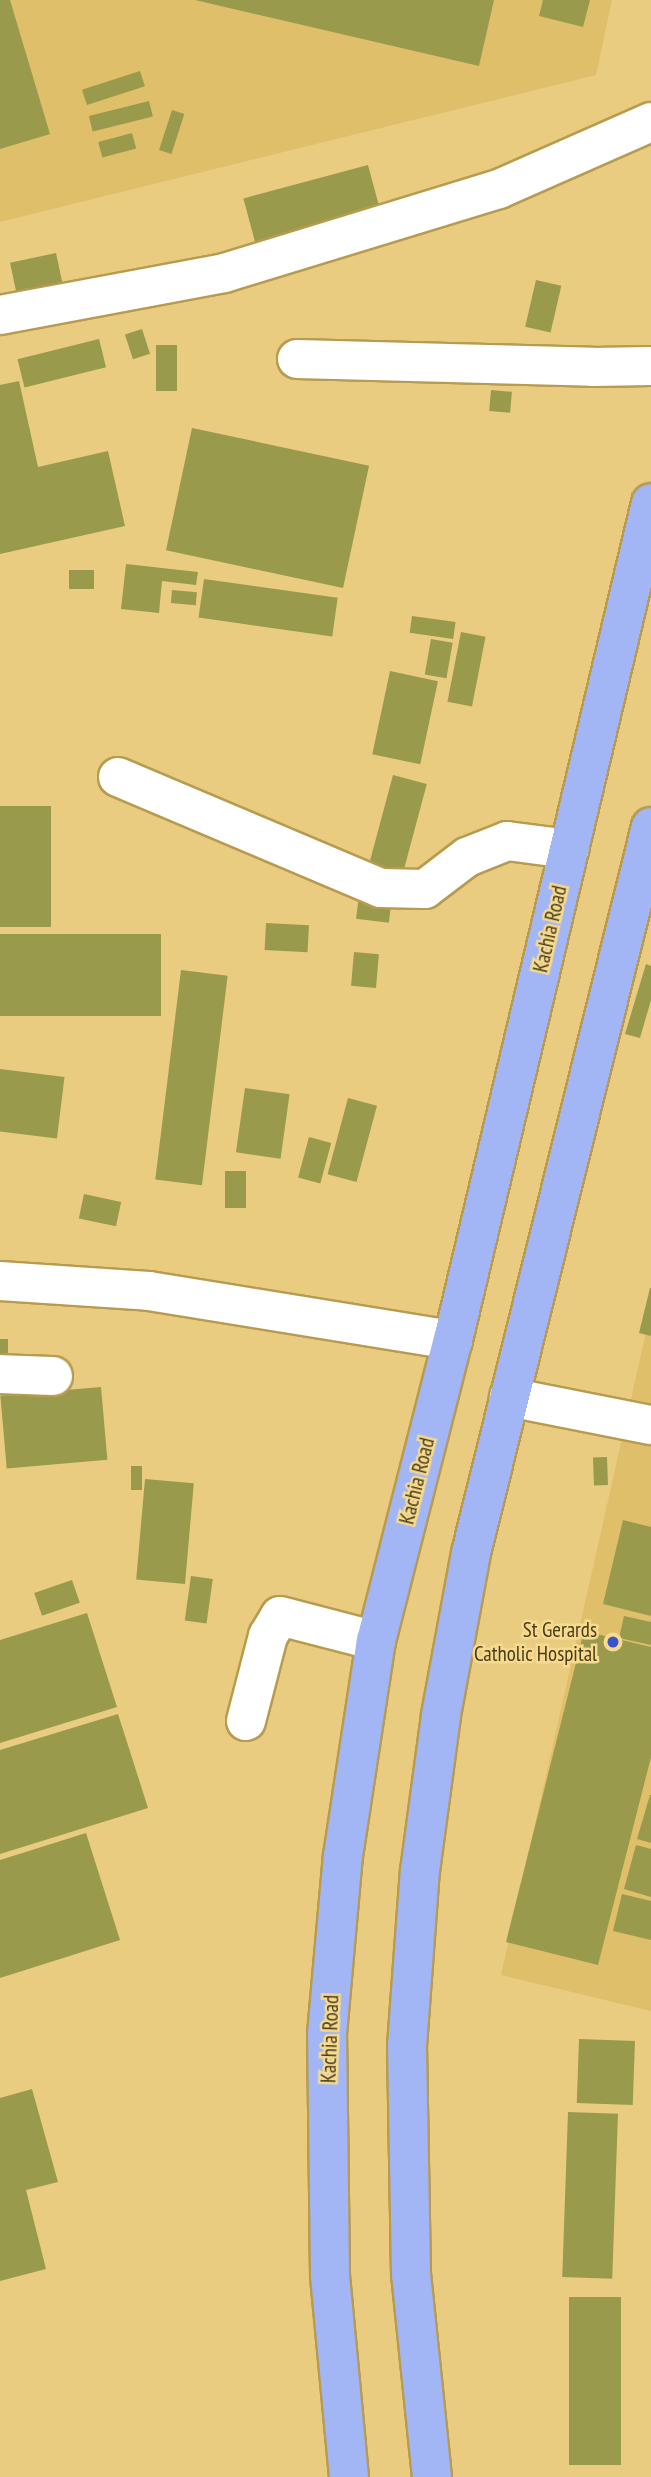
<!DOCTYPE html>
<html>
<head>
<meta charset="utf-8">
<style>
  body { margin:0 }
  #map { position:relative; width:651px; height:2477px; overflow:hidden; background:#e9cc80; font-family:"PT Sans Narrow",sans-serif }
  div>[style] { position:absolute }
  .built>* { inset:0; background:#dfbf6a }
  .building>* { inset:0; background:#999a4c; transform-origin:0 0 }
  .roads { filter:drop-shadow(2px 0 #b79b50) drop-shadow(-2px 0 #b79b50) drop-shadow(0 2px #b79b50) drop-shadow(0 -2px #b79b50) }
  .minor>* { height:38px; margin:-19px; padding:0 19px; transform-origin:19px; border-radius:19px; background:#fff }
  .major>* { height:38px; margin:-19px; padding:0 19px; transform-origin:19px; border-radius:19px; background:#a2b5f4 }
  .dots>* { width:19px; height:19px; translate:-50% -50%; box-sizing:border-box; border:4px solid #f7da8d; border-radius:50% }
  span { translate:-50% -50%; white-space:nowrap; text-align:center; line-height:1.15; -webkit-text-stroke:5px #f7da8d; paint-order:stroke }
  .street-label { font-size:21px; color:#473c1c }
  .poi-label { font-size:21px; color:#473c1c }
  .right { translate:-100% -50%; text-align:right }
</style>
</head>
<body>
<div id="map">
  <div class="built">
    <i style="clip-path:polygon(0 0,612px 0,596px 75px,0 222px)"></i>
    <i style="clip-path:polygon(651px 1310px,651px 2011px,501px 1975px)"></i>
  </div>
  <div class="building">
    <i style="clip-path:polygon(0 0,10px 0,50px 134px,0 149px)"></i>
    <i style="clip-path:polygon(195px 0,494px 0,479px 66px)"></i>
    <i style="clip-path:polygon(543px 0,590px 0,583px 27px,539px 16px)"></i>
    <i style="left:140px;top:71px;width:16px;height:61px;rotate:72deg"></i>
    <i style="left:149px;top:101px;width:16px;height:62px;rotate:76deg"></i>
    <i style="left:172px;top:110px;width:13px;height:42px;rotate:18deg"></i>
    <i style="left:132px;top:133px;width:16px;height:35px;rotate:75deg"></i>
    <i style="left:368px;top:165px;width:57px;height:129px;rotate:75deg"></i>
    <i style="left:56px;top:253px;width:33px;height:47px;rotate:78deg"></i>
    <i style="left:536px;top:280px;width:26px;height:48px;rotate:13deg"></i>
    <i style="left:142px;top:329px;width:26px;height:18px;rotate:72deg"></i>
    <i style="left:99px;top:339px;width:29px;height:84px;rotate:76deg"></i>
    <i style="left:156px;top:345px;width:21px;height:46px"></i>
    <i style="clip-path:polygon(19px 381px,38px 467px,108px 451px,125px 526px,0 554px,0 385px)"></i>
    <i style="left:491px;top:390px;width:21px;height:21px;rotate:5deg"></i>
    <i style="left:192px;top:428px;width:181px;height:125px;rotate:12deg"></i>
    <i style="clip-path:polygon(126px 564px,198px 572px,196px 585px,162px 581px,159px 613px,121px 609px)"></i>
    <i style="left:94px;top:570px;width:19px;height:25px;rotate:90deg"></i>
    <i style="left:204px;top:579px;width:135px;height:39px;rotate:8deg"></i>
    <i style="left:172px;top:590px;width:25px;height:13px;rotate:5deg"></i>
    <i style="left:412px;top:616px;width:44px;height:17px;rotate:8deg"></i>
    <i style="left:461px;top:632px;width:25px;height:71px;rotate:11deg"></i>
    <i style="left:431px;top:639px;width:22px;height:36px;rotate:10deg"></i>
    <i style="left:390px;top:671px;width:49px;height:85px;rotate:12deg"></i>
    <i style="left:393px;top:775px;width:35px;height:103px;rotate:15deg"></i>
    <i style="left:0;top:806px;width:51px;height:121px"></i>
    <i style="left:359px;top:895px;width:33px;height:24px;rotate:7deg"></i>
    <i style="left:266px;top:923px;width:43px;height:27px;rotate:3deg"></i>
    <i style="left:0;top:934px;width:161px;height:82px"></i>
    <i style="left:354px;top:952px;width:25px;height:34px;rotate:5deg"></i>
    <i style="clip-path:polygon(646px 964px,651px 966px,651px 1000px,640px 1038px,625px 1034px)"></i>
    <i style="left:181px;top:970px;width:47px;height:211px;rotate:7deg"></i>
    <i style="left:0;top:1069px;width:65px;height:62px;rotate:7deg"></i>
    <i style="left:245px;top:1088px;width:45px;height:65px;rotate:8deg"></i>
    <i style="left:348px;top:1098px;width:30px;height:79px;rotate:15deg"></i>
    <i style="left:309px;top:1137px;width:23px;height:42px;rotate:15deg"></i>
    <i style="left:225px;top:1171px;width:21px;height:37px"></i>
    <i style="left:84px;top:1194px;width:38px;height:25px;rotate:12deg"></i>
    <i style="clip-path:polygon(650px 1288px,651px 1288px,651px 1336px,639px 1333px)"></i>
    <i style="left:0;top:1339px;width:8px;height:23px"></i>
    <i style="left:101px;top:1387px;width:73px;height:101px;rotate:85deg"></i>
    <i style="left:607px;top:1457px;width:28px;height:14px;rotate:88deg"></i>
    <i style="left:131px;top:1466px;width:11px;height:24px"></i>
    <i style="left:145px;top:1479px;width:49px;height:101px;rotate:5deg"></i>
    <i style="clip-path:polygon(623px 1520px,651px 1527px,651px 1616px,603px 1604px)"></i>
    <i style="left:191px;top:1576px;width:22px;height:45px;rotate:8deg"></i>
    <i style="left:72px;top:1580px;width:24px;height:40px;rotate:71deg"></i>
    <i style="clip-path:polygon(87px 1613px,117px 1707px,0 1743px,0 1640px)"></i>
    <i style="clip-path:polygon(624px 1616px,651px 1622px,651px 1645px,619px 1638px)"></i>
    <i style="clip-path:polygon(584px 1631px,651px 1647px,651px 1757px,598px 1965px,506px 1942px)"></i>
    <i style="clip-path:polygon(118px 1714px,148px 1808px,0 1854px,0 1750px)"></i>
    <i style="clip-path:polygon(650px 1795px,651px 1795px,651px 1843px,637px 1839px)"></i>
    <i style="clip-path:polygon(86px 1833px,120px 1940px,0 1978px,0 1860px)"></i>
    <i style="clip-path:polygon(636px 1845px,651px 1849px,651px 1897px,624px 1889px)"></i>
    <i style="clip-path:polygon(622px 1894px,651px 1901px,651px 1940px,613px 1931px)"></i>
    <i style="left:579px;top:2039px;width:56px;height:64px;rotate:2deg"></i>
    <i style="clip-path:polygon(32px 2089px,58px 2182px,26px 2190px,46px 2269px,0 2281px,0 2098px)"></i>
    <i style="left:568px;top:2112px;width:50px;height:165px;rotate:2deg"></i>
    <i style="left:569px;top:2297px;width:52px;height:168px"></i>
  </div>
  <div class="roads">
    <div class="minor">
      <i style="left:0;top:315px;width:228px;rotate:-10.6deg"></i>
      <i style="left:224px;top:273px;width:288px;rotate:-17deg"></i>
      <i style="left:499px;top:189px;width:166px;rotate:-23.8deg"></i>
      <i style="left:297px;top:359px;width:296px;rotate:1.5deg"></i>
      <i style="left:593px;top:367px;width:58px;rotate:-1deg"></i>
      <i style="left:118px;top:777px;width:285px;rotate:22.9deg"></i>
      <i style="left:381px;top:888px;width:44px;rotate:1.3deg"></i>
      <i style="left:425px;top:889px;width:53px;rotate:-37.3deg"></i>
      <i style="left:467px;top:857px;width:43px;rotate:-21.8deg"></i>
      <i style="left:507px;top:841px;width:63px;rotate:7.4deg"></i>
      <i style="left:0;top:1281px;width:149px;rotate:3.8deg"></i>
      <i style="left:149px;top:1291px;width:308px;rotate:9.2deg"></i>
      <i style="left:0;top:1374px;width:53px;rotate:2.2deg"></i>
      <i style="left:509px;top:1397px;width:145px;rotate:11.2deg"></i>
      <i style="left:246px;top:1721px;width:88px;rotate:-75.5deg"></i>
      <i style="left:268px;top:1636px;width:23px;rotate:-59deg"></i>
      <i style="left:280px;top:1616px;width:99px;rotate:14.6deg"></i>
    </div>
    <div class="major">
      <i style="left:349px;top:2477px;width:203px;rotate:-95.4deg"></i>
      <i style="left:330px;top:2275px;width:241px;rotate:-90.7deg"></i>
      <i style="left:327px;top:2034px;width:179px;rotate:-84.9deg"></i>
      <i style="left:343px;top:1856px;width:218px;rotate:-81.3deg"></i>
      <i style="left:376px;top:1641px;width:311px;rotate:-75.7deg"></i>
      <i style="left:453px;top:1340px;width:860px;rotate:-76.69deg"></i>
      <i style="left:432px;top:2477px;width:203px;rotate:-95.9deg"></i>
      <i style="left:411px;top:2275px;width:229px;rotate:-91deg"></i>
      <i style="left:407px;top:2046px;width:175px;rotate:-85.8deg"></i>
      <i style="left:420px;top:1871px;width:157px;rotate:-82.3deg"></i>
      <i style="left:441px;top:1715px;width:165px;rotate:-79.5deg"></i>
      <i style="left:471px;top:1553px;width:748px;rotate:-76.08deg"></i>
    </div>
  </div>
  <div class="dots">
    <i style="left:613px;top:1642px;background:#3b54c7"></i>
  </div>
  <div class="street-label">
    <span style="left:550px;top:929px;rotate:-77deg">Kachia Road</span>
    <span style="left:417px;top:1481px;rotate:-76deg">Kachia Road</span>
    <span style="left:330px;top:2039px;rotate:-88deg">Kachia Road</span>
  </div>
  <div class="poi-label">
    <span class="right" style="left:597px;top:1642px">St Gerards<br>Catholic Hospital</span>
  </div>
</div>
</body>
</html>
